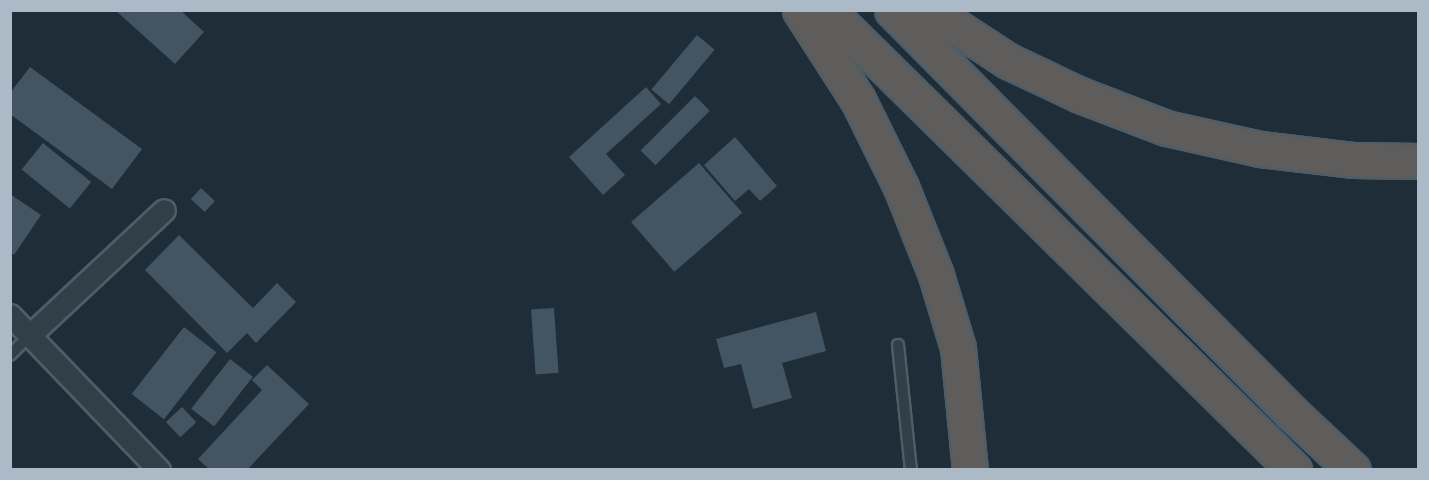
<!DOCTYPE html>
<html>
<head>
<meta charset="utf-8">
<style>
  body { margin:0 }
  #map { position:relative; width:1429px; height:480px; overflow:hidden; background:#1e2d38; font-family:Overpass,sans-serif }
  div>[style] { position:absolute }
  .building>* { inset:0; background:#435562; transform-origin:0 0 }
  .roads { filter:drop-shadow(2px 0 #4f5d67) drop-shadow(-2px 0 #4f5d67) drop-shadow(0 2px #4f5d67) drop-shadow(0 -2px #4f5d67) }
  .service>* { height:10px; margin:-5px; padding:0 5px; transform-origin:5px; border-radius:5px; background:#313f48 }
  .minor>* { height:21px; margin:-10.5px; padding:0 10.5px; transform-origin:10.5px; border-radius:10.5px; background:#313f48 }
  .trunk>* { height:33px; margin:-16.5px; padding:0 16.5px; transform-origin:16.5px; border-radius:16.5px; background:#5f5d5c }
  span { translate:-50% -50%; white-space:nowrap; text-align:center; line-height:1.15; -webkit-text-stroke:5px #17242c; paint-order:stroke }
  .frame { position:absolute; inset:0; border:12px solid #abbac6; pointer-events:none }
</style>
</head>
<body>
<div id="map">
  <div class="building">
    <i style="clip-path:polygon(115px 10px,180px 10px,204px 32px,175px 64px)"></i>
    <i style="left:697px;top:35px;width:23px;height:71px;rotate:40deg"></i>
    <i style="clip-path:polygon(30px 67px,142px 149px,112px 189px,10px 114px,10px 93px)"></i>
    <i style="clip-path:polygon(646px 87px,661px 104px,606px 154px,625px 175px,603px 195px,569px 157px)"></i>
    <i style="left:695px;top:96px;width:21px;height:77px;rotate:45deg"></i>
    <i style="clip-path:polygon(735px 137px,777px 186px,760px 201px,749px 189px,735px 201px,704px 165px)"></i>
    <i style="left:43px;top:143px;width:62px;height:34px;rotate:39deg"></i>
    <i style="left:699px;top:163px;width:66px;height:90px;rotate:49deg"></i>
    <i style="left:201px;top:188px;width:19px;height:15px;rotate:43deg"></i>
    <i style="clip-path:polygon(10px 194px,41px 215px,14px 255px,10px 252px)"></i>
    <i style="clip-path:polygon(179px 235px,253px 308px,277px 283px,296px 302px,256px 343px,247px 333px,227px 353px,145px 270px)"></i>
    <i style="left:554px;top:308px;width:65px;height:23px;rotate:86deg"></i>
    <i style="clip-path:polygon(816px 312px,826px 351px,782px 363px,792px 398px,753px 409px,741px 364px,724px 368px,716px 339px)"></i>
    <i style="left:184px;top:327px;width:41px;height:85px;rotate:38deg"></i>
    <i style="left:230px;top:359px;width:29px;height:63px;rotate:38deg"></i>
    <i style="clip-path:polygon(267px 365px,309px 404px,247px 470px,210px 470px,198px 459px,262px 390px,252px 380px)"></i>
    <i style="left:182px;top:407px;width:21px;height:22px;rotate:47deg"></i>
  </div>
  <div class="roads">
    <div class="service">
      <i style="left:898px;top:345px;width:126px;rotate:84.1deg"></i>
      <i style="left:10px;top:355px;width:28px;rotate:-45deg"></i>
    </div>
    <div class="minor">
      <i style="left:10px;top:315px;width:215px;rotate:46.1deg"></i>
      <i style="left:30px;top:335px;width:183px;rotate:-43deg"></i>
    </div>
    <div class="trunk">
      <i style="left:800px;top:10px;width:107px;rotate:57.2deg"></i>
      <i style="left:858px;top:100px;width:97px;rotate:63.7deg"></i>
      <i style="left:901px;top:187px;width:95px;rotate:68.3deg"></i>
      <i style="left:936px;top:275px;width:76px;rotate:73.2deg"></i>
      <i style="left:958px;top:348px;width:123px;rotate:84.4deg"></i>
      <i style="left:827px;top:10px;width:656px;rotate:44.57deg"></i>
      <i style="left:892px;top:10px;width:568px;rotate:45.21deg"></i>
      <i style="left:1292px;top:413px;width:83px;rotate:43.1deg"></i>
      <i style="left:930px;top:10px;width:93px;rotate:33.2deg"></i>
      <i style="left:1008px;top:61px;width:80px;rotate:25.3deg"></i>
      <i style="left:1080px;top:95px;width:92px;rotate:21deg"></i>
      <i style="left:1166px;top:128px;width:96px;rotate:12.6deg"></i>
      <i style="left:1260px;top:149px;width:95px;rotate:6.7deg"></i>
      <i style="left:1354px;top:160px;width:64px;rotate:0.9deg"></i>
    </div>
  </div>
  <div class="frame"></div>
</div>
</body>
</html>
